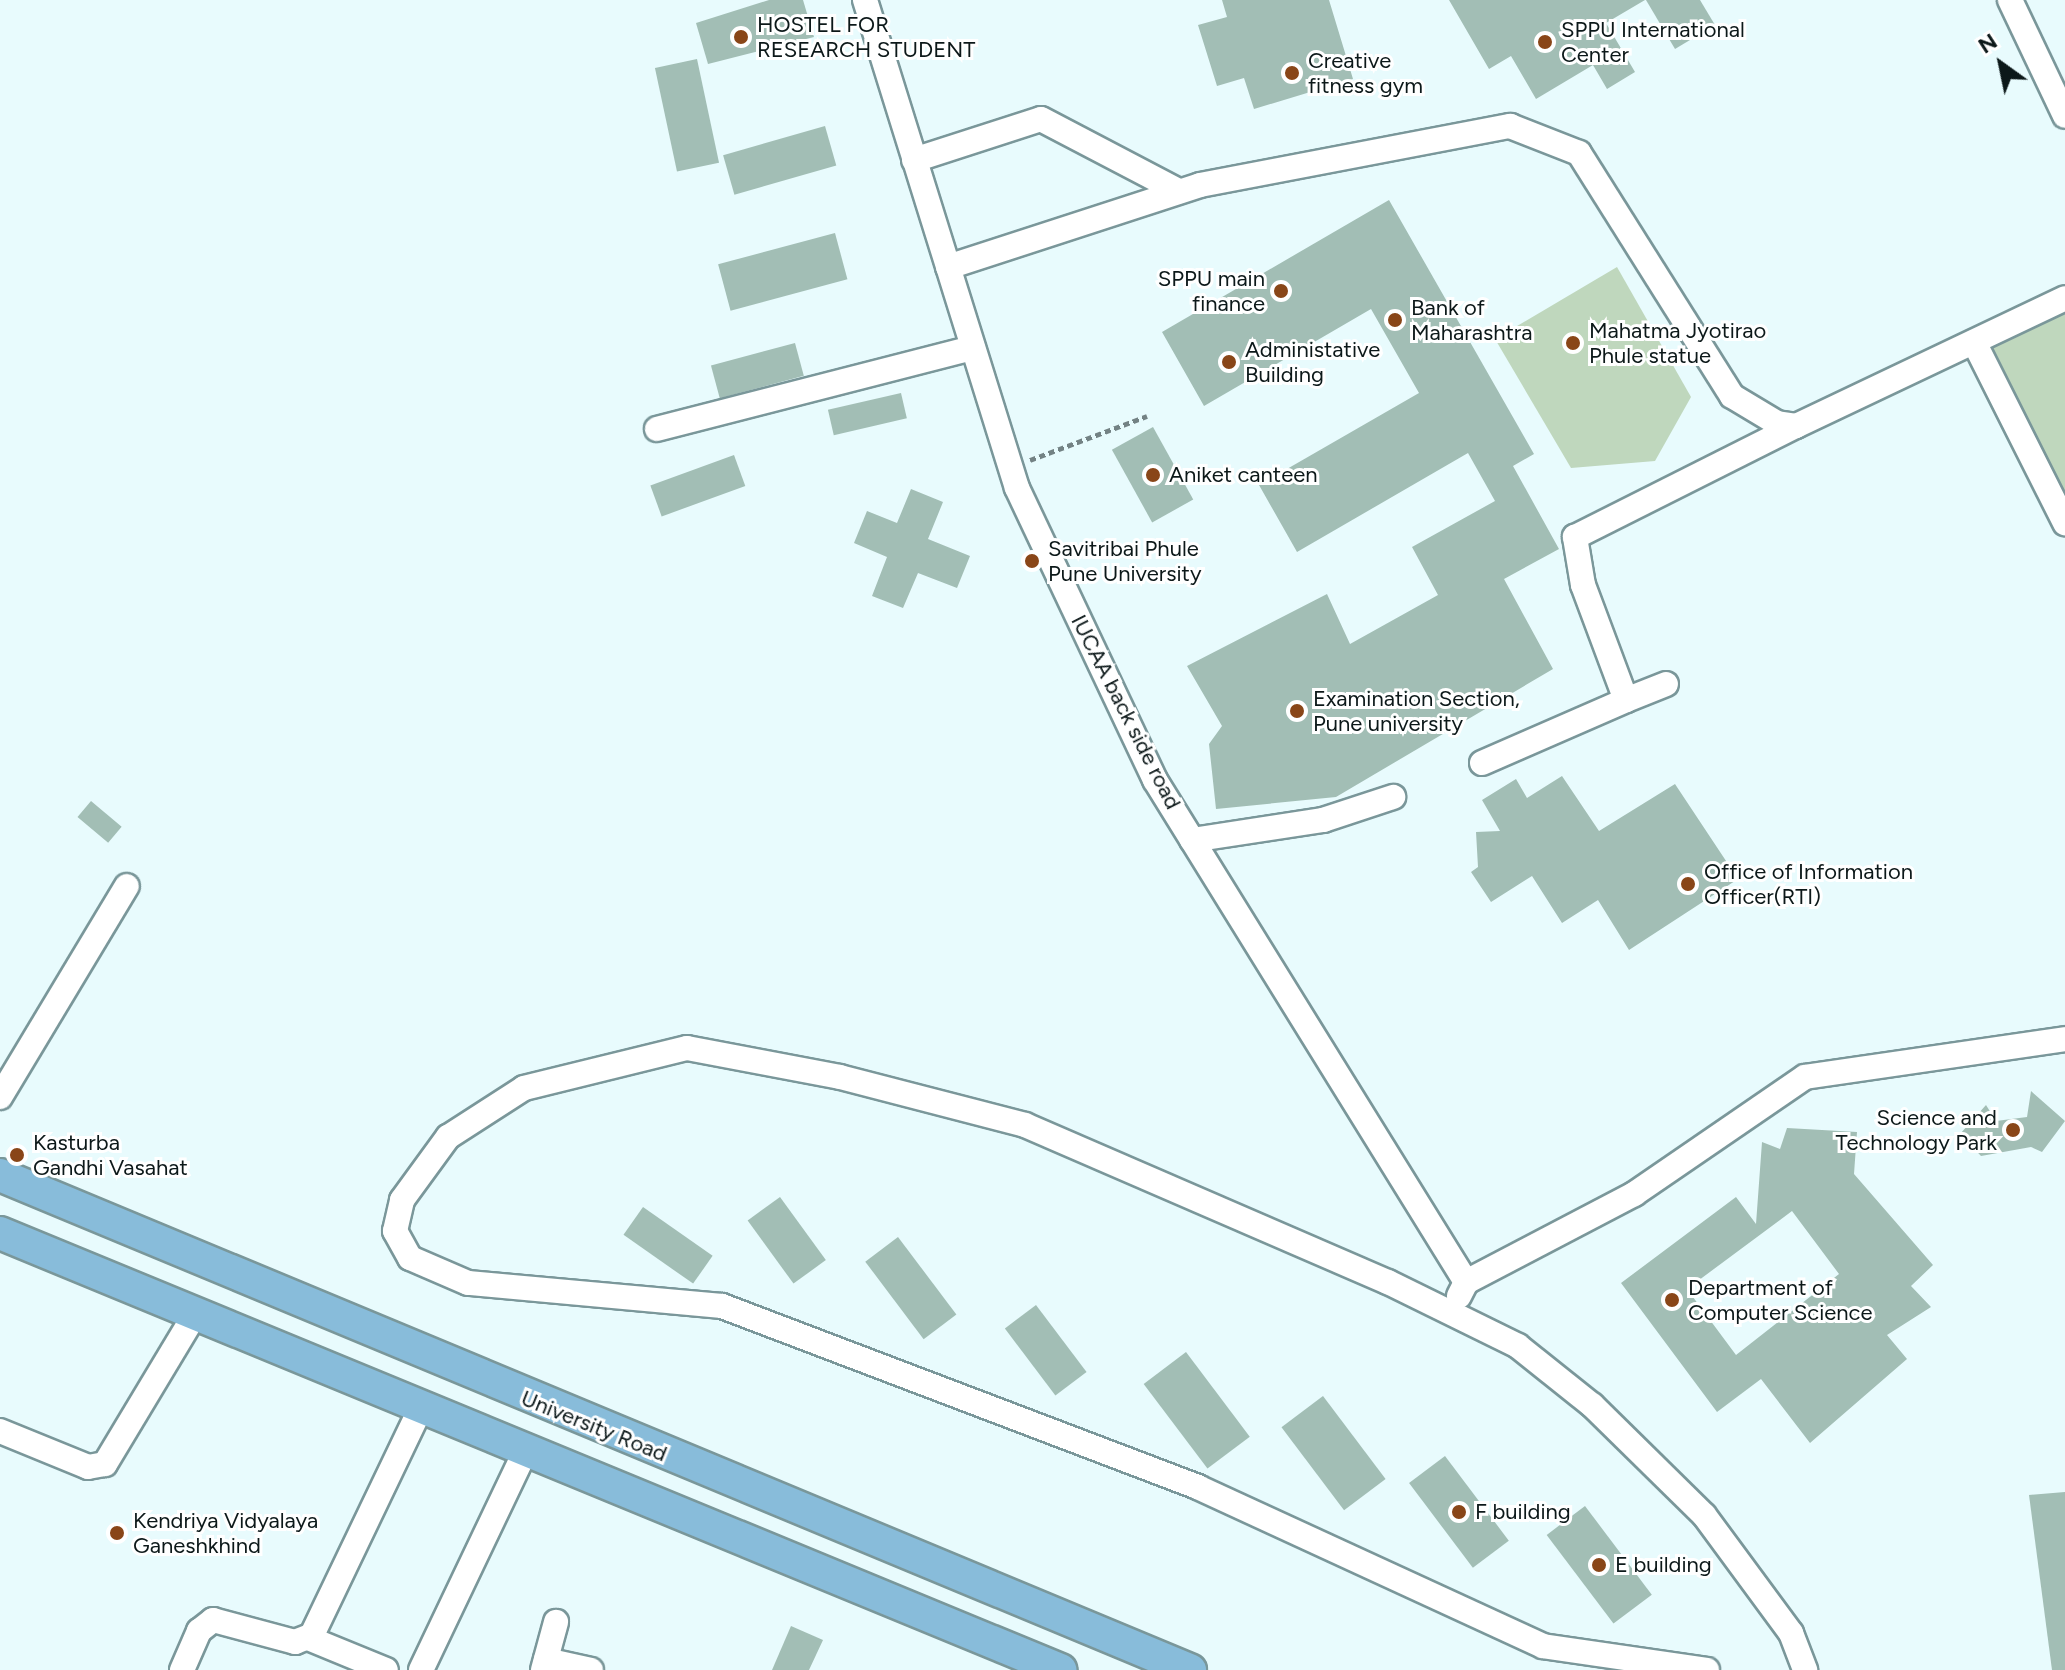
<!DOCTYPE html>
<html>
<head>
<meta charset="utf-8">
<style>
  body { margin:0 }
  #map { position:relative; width:2065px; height:1670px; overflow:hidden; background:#e8fbfd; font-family:Figtree,sans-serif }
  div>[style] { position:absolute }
  .green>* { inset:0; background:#bfd7bd }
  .building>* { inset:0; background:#a2beb5; transform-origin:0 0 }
  .path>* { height:5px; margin-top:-2.5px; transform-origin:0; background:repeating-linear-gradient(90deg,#738284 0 6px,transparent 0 10px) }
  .roads { filter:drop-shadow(2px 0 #7a979a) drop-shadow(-2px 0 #7a979a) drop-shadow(0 2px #7a979a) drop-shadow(0 -2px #7a979a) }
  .minor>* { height:24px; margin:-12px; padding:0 12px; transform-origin:12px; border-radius:12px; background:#fff }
  .major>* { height:32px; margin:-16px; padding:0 16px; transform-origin:16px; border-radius:16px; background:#88bcda }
  .dots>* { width:22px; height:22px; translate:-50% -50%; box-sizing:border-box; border:4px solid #fff; border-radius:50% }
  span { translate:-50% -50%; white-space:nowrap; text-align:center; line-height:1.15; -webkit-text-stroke:6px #fff; paint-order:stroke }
  .poi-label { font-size:22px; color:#0c1819 }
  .left { translate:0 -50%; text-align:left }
  .right { translate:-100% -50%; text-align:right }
  .street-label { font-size:22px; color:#0c1819 }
  .north { position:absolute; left:1961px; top:24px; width:80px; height:80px; -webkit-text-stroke:6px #fff; paint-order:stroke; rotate:327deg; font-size:22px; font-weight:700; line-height:32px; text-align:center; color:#0c1819 }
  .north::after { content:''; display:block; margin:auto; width:28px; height:36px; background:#0c1819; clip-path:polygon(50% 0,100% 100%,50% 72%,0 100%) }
</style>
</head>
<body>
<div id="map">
  <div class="green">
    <i style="clip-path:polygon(1617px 267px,1691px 397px,1655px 461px,1571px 468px,1495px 339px)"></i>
    <i style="clip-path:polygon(2065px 301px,2065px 512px,1974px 342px)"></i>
  </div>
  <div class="building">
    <i style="clip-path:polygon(769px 0,803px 0,814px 37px,708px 64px,696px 23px)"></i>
    <i style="clip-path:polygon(1222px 0,1329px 0,1353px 79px,1254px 109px,1244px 78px,1217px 86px,1198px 25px,1227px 17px)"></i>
    <i style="clip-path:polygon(1449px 0,1645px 0,1606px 23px,1635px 72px,1607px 89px,1593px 65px,1536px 99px,1511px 56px,1489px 69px)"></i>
    <i style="clip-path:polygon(1646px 0,1700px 0,1715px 25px,1675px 49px)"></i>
    <i style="left:697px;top:59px;width:106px;height:43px;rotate:78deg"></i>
    <i style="left:825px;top:126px;width:41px;height:106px;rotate:74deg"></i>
    <i style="clip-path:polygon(1389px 200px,1534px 454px,1513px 466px,1559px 549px,1504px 579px,1553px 669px,1336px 797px,1216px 809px,1209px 744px,1222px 726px,1187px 666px,1327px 594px,1350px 644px,1438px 595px,1412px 547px,1495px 501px,1468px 453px,1297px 552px,1259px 485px,1419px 393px,1371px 309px,1204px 406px,1162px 332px)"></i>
    <i style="left:835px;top:233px;width:48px;height:121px;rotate:75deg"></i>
    <i style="left:795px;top:343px;width:34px;height:87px;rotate:75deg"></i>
    <i style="left:901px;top:393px;width:26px;height:75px;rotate:77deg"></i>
    <i style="left:1153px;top:427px;width:83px;height:47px;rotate:61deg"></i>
    <i style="left:734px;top:455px;width:33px;height:89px;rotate:70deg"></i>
    <i style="clip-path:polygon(911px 489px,943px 502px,928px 539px,970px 556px,957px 588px,918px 573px,903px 608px,872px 596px,887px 557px,854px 543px,867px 511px,897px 523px)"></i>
    <i style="clip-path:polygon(1562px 776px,1599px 831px,1675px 784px,1738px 879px,1629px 950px,1598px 900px,1562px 923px,1532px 876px,1491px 902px,1471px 872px,1478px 867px,1476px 832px,1500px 831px,1482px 800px,1516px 779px,1527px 798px)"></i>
    <i style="left:91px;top:801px;width:40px;height:21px;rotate:40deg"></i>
    <i style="clip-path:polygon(2031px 1091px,2065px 1121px,2042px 1152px,2031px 1147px,1981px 1156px,1960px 1134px,1986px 1105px,1996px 1121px,2027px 1117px)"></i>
    <i style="clip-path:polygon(evenodd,1787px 1128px,1857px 1132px,1854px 1174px,1933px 1265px,1911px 1286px,1931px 1307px,1887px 1335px,1907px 1359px,1810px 1443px,1761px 1379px,1717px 1412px,1621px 1283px,1736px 1197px,1756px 1224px,1762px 1142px,1780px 1149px,1787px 1128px,1792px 1211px,1839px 1274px,1736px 1355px,1687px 1289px,1792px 1211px)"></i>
    <i style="left:780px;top:1197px;width:78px;height:40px;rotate:54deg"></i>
    <i style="left:643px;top:1207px;width:85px;height:34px;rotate:35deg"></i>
    <i style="left:898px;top:1237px;width:97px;height:41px;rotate:53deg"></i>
    <i style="left:1036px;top:1305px;width:84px;height:39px;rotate:53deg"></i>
    <i style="left:1186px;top:1352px;width:106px;height:53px;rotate:53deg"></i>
    <i style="left:1323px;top:1396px;width:104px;height:52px;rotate:53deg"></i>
    <i style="left:1445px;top:1456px;width:106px;height:45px;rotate:53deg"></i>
    <i style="clip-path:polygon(2065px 1492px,2065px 1670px,2052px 1670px,2029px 1495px)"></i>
    <i style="left:1585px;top:1506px;width:111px;height:48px;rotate:53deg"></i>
    <i style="clip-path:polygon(791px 1626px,823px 1640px,809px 1670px,772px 1670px)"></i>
  </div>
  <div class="path">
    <i style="left:1030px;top:460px;width:125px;rotate:-20.6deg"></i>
  </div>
  <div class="roads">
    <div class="minor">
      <i style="left:865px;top:0;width:511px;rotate:72.7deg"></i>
      <i style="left:1017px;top:488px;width:323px;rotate:64.7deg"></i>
      <i style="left:1155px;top:780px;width:591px;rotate:58.22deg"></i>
      <i style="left:2010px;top:0;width:128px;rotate:64.6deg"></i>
      <i style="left:914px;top:160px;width:133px;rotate:-17.9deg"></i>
      <i style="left:1041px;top:119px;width:156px;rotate:27.6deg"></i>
      <i style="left:948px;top:267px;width:265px;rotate:-18deg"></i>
      <i style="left:1200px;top:185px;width:316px;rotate:-10.8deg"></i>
      <i style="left:1510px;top:126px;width:74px;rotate:21.4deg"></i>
      <i style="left:1579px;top:153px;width:287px;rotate:57.8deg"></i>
      <i style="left:1732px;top:396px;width:52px;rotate:31deg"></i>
      <i style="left:1777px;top:423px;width:19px;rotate:9deg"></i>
      <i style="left:1796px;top:426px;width:298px;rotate:-25.4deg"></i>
      <i style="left:1974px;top:342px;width:203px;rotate:63.3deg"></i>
      <i style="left:657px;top:429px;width:326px;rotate:-14.4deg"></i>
      <i style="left:1626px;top:700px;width:43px;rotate:-21.8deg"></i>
      <i style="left:1482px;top:763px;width:157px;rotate:-23.6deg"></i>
      <i style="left:1626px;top:700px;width:123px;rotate:-110.5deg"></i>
      <i style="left:1583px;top:585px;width:49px;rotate:-99.5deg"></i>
      <i style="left:1575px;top:537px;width:247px;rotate:-26.7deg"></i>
      <i style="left:1192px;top:840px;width:133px;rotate:-8.7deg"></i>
      <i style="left:1323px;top:820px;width:74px;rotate:-18.2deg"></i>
      <i style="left:0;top:1097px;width:246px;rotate:-59deg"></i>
      <i style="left:1459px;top:1296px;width:16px;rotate:-63deg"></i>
      <i style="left:1466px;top:1282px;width:190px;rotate:-27.6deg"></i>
      <i style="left:1634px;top:1194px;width:207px;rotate:-34.4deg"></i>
      <i style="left:1805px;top:1077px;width:263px;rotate:-8.3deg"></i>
      <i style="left:0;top:1431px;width:95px;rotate:22.2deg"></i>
      <i style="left:88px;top:1467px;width:17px;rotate:-10deg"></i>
      <i style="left:105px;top:1464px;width:175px;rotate:-59deg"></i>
      <i style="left:308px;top:1638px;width:84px;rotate:22.3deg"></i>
      <i style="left:546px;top:1660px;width:46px;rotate:12.5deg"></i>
      <i style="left:182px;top:1670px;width:43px;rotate:-66.4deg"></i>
      <i style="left:199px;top:1631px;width:18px;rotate:-38deg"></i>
      <i style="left:213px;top:1620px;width:85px;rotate:15deg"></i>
      <i style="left:295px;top:1642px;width:18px;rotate:-22deg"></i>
      <i style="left:312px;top:1635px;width:253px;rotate:-64.4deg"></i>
      <i style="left:421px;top:1670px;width:244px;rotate:-64.5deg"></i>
      <i style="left:543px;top:1670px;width:50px;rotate:-74.8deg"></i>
      <i style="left:1707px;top:1670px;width:166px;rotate:-171.7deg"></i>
      <i style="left:1543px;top:1646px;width:380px;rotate:-155.3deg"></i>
      <i style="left:1198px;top:1487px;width:509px;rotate:-159.18deg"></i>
      <i style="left:722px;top:1306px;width:255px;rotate:-174.8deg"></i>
      <i style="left:468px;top:1283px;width:63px;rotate:-156.7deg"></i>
      <i style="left:410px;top:1258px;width:31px;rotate:-119deg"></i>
      <i style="left:395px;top:1231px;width:32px;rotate:-77deg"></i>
      <i style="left:402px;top:1200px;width:78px;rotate:-53.9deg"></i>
      <i style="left:448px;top:1137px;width:90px;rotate:-32.8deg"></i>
      <i style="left:524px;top:1088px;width:168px;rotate:-13.8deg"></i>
      <i style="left:687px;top:1048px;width:156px;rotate:10.7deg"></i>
      <i style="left:840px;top:1077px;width:191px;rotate:14.5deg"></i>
      <i style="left:1025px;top:1125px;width:395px;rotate:23.4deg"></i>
      <i style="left:1388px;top:1282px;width:145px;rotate:26.2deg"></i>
      <i style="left:1518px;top:1346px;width:95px;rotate:38.6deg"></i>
      <i style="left:1592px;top:1405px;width:157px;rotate:44.5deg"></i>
      <i style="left:1704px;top:1515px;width:147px;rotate:53.6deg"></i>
      <i style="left:1791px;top:1633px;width:40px;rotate:69deg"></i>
    </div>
    <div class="major">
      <i style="left:0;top:1175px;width:1289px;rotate:22.59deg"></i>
      <i style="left:0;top:1233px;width:1147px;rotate:22.4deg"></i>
    </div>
  </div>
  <div class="dots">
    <i style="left:741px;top:37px;background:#894618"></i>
    <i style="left:1545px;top:42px;background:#894618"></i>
    <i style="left:1292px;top:73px;background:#894618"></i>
    <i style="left:1281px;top:291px;background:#894618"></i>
    <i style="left:1395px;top:320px;background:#894618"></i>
    <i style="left:1573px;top:343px;background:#894618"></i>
    <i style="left:1229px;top:362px;background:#894618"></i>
    <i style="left:1153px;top:475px;background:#894618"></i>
    <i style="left:1032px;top:561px;background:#894618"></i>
    <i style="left:1297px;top:711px;background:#894618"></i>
    <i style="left:1688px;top:884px;background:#894618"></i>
    <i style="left:2013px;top:1130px;background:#894618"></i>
    <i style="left:17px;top:1155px;background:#894618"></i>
    <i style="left:1672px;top:1300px;background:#894618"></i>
    <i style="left:1459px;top:1512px;background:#894618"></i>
    <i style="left:117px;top:1533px;background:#894618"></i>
    <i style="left:1599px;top:1565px;background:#894618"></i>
  </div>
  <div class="poi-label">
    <span class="left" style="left:757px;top:37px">HOSTEL FOR<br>RESEARCH STUDENT</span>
    <span class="left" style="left:1561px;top:42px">SPPU International<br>Center</span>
    <span class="left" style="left:1308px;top:73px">Creative<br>fitness gym</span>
    <span class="right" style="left:1265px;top:291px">SPPU main<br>finance</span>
    <span class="left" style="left:1411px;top:320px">Bank of<br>Maharashtra</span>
    <span class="left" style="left:1589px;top:343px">Mahatma Jyotirao<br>Phule statue</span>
    <span class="left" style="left:1245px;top:362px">Administative<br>Building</span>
    <span class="left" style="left:1169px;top:475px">Aniket canteen</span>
    <span class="left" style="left:1048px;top:561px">Savitribai Phule<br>Pune University</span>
    <span class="left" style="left:1313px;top:711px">Examination Section,<br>Pune university</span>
    <span class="left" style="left:1704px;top:884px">Office of Information<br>Officer(RTI)</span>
    <span class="right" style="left:1997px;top:1130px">Science and<br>Technology Park</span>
    <span class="left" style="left:33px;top:1155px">Kasturba<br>Gandhi Vasahat</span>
    <span class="left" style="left:1688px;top:1300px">Department of<br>Computer Science</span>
    <span class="left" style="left:1475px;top:1512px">F building</span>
    <span class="left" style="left:133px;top:1533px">Kendriya Vidyalaya<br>Ganeshkhind</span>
    <span class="left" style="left:1615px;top:1565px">E building</span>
  </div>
  <div class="street-label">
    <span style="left:1126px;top:712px;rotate:63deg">IUCAA back side road</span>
    <span style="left:594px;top:1426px;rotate:22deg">University Road</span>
  </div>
  <div class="north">N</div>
</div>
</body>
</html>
